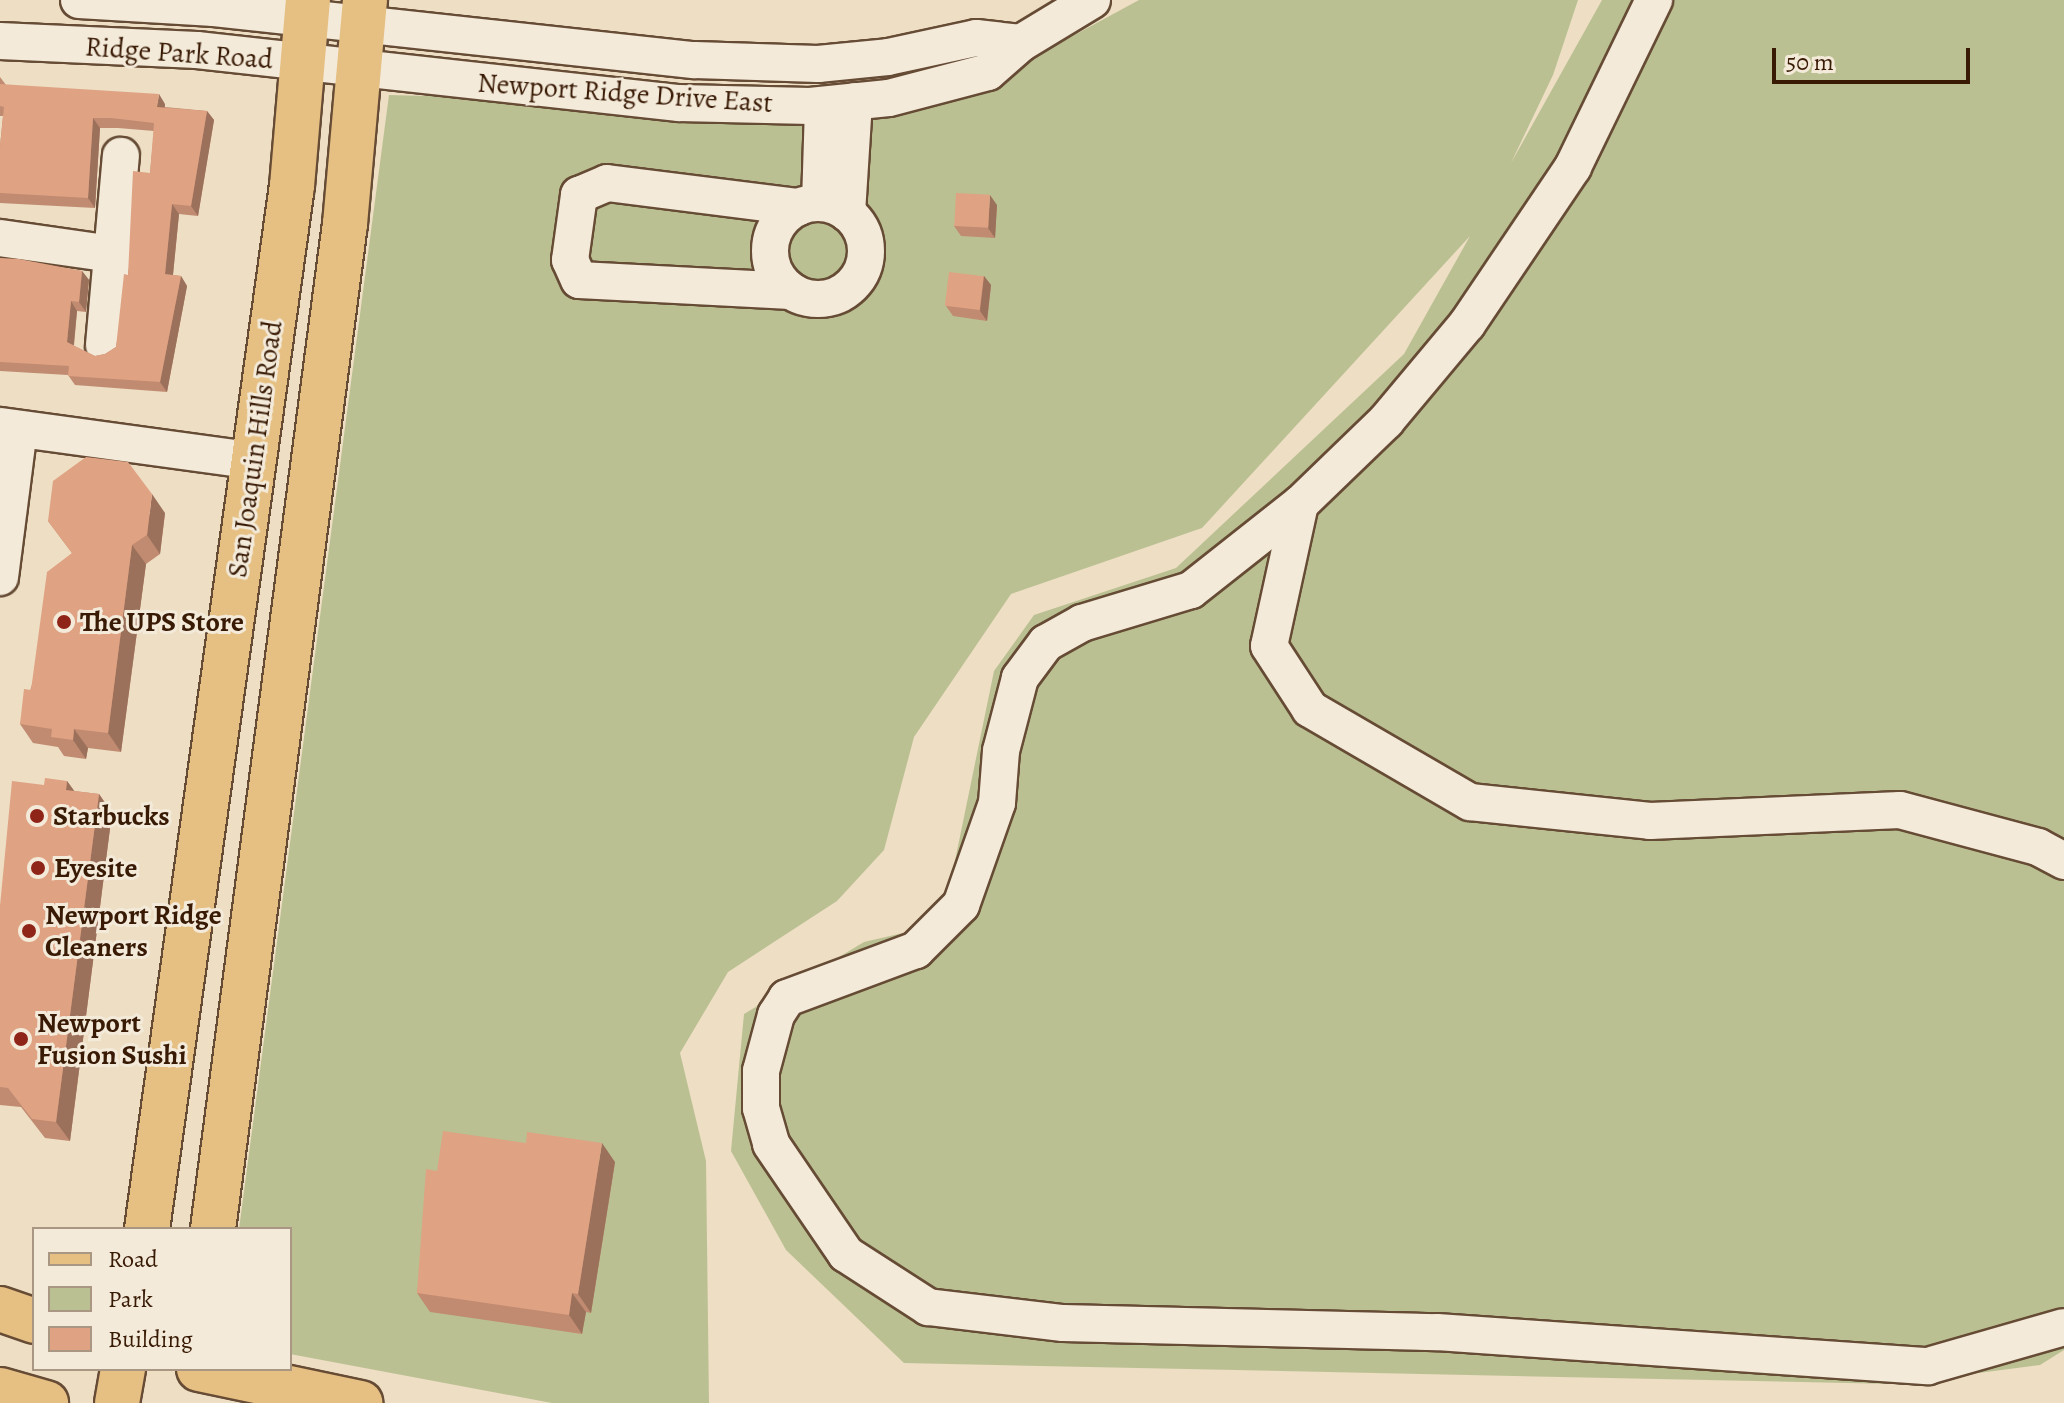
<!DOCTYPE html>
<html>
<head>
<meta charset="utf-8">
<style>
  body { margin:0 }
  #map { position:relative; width:2064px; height:1403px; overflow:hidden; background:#eddec4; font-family:Alegreya,serif }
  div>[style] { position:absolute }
  .green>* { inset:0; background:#bbc092 }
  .roads { filter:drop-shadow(2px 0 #664b35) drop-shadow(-2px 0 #664b35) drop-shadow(0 2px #664b35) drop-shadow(0 -2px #664b35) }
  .minor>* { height:36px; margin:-18px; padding:0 18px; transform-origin:18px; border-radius:18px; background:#f3ead9 }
  .minor>.ring { margin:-18px; padding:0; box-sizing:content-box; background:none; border:36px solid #f3ead9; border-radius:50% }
  .major>* { height:44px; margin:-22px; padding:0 22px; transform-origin:22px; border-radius:22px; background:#e6bf82 }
  .wall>* { inset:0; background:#c08b71 }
  .shaded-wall>* { inset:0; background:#9c715c }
  .building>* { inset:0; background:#dfa283; transform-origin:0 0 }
  .dots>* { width:22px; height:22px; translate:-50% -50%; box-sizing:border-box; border:4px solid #f3ead9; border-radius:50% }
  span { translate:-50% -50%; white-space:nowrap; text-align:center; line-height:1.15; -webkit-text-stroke:6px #f3ead9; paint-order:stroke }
  .street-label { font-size:28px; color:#391a05 }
  .poi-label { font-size:28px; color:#391a05; font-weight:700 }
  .left { translate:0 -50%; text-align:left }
  .legend { position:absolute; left:32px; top:1227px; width:260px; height:144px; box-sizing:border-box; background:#f3ead9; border:2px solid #a99784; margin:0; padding:10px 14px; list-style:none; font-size:24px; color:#391a05 }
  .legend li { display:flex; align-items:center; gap:16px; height:40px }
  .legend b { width:40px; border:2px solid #a99784 }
  .scale { position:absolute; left:1772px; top:48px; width:198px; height:36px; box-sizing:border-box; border:4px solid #391a05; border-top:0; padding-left:10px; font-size:24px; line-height:28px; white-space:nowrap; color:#391a05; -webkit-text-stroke:6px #f3ead9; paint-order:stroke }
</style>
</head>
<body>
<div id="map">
  <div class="green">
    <i style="clip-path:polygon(1139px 0,1578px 0,1553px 75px,1511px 163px,1602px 0,2064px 0,2064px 1350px,2040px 1365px,1894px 1384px,904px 1363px,786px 1250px,731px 1151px,744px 1014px,864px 942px,942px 924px,994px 671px,1034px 615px,1176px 568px,1404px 354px,1470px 236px,1202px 528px,1011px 594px,914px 737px,884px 850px,837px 901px,728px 972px,680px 1053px,706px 1161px,709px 1403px,552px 1403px,290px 1354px,290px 1229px,239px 1229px,389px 95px,861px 108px,1012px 69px)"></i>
  </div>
  <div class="roads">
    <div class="minor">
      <i style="left:79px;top:0;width:135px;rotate:3.4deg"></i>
      <i style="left:214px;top:8px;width:484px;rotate:6.2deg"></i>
      <i style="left:695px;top:60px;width:123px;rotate:1.9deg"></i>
      <i style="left:818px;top:64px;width:70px;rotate:-5.7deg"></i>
      <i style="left:888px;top:57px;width:90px;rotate:-12.2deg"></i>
      <i style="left:976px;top:38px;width:45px;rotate:6.3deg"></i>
      <i style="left:1654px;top:0;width:186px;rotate:115.9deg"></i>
      <i style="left:1573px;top:167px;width:189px;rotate:124deg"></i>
      <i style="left:1467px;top:324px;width:126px;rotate:129.9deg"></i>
      <i style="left:1386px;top:421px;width:120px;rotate:136deg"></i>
      <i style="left:1300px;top:504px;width:139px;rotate:141.7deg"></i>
      <i style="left:1191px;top:590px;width:114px;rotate:163.2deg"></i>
      <i style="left:1082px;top:623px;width:41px;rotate:150.9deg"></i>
      <i style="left:1046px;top:643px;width:44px;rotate:126.6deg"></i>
      <i style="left:1020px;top:678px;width:75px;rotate:104.6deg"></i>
      <i style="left:1001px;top:751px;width:52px;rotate:94.4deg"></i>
      <i style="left:997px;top:803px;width:108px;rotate:109.4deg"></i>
      <i style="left:961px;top:905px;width:64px;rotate:135deg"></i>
      <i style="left:916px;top:950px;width:138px;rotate:159.6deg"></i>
      <i style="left:787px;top:998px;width:20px;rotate:123deg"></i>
      <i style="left:776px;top:1015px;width:58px;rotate:105deg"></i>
      <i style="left:761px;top:1071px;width:37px;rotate:90deg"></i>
      <i style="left:761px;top:1108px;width:37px;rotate:74deg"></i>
      <i style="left:771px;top:1144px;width:133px;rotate:55.7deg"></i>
      <i style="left:846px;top:1254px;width:98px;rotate:32.9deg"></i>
      <i style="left:928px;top:1307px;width:136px;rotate:6.8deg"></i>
      <i style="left:1063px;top:1323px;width:374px;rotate:1.4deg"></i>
      <i style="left:1437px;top:1332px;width:492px;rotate:4deg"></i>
      <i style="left:1928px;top:1366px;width:141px;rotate:-16deg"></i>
      <i style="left:0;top:41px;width:197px;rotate:2.6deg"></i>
      <i style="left:197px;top:50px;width:485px;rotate:6.3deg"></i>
      <i style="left:679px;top:103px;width:131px;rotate:1.3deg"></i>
      <i style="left:810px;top:106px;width:79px;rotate:-5.8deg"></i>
      <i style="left:889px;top:98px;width:102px;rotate:-14.7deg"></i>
      <i style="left:988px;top:72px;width:44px;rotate:-41.3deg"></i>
      <i style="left:1021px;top:43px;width:83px;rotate:-31.2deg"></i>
      <i style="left:820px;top:203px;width:98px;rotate:-88.2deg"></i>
      <i class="ring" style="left:770px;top:203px;width:60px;height:60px"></i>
      <i style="left:847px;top:213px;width:112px;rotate:-86.4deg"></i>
      <i style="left:0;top:238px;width:113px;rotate:8.1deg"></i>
      <i style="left:791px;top:291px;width:212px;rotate:-177deg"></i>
      <i style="left:579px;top:280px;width:22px;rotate:-114deg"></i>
      <i style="left:570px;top:260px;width:66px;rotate:-82.1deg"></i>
      <i style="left:579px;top:195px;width:30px;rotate:-23deg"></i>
      <i style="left:607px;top:183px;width:193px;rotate:7.2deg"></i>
      <i style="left:104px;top:345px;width:190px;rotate:-84.9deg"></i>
      <i style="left:0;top:426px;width:256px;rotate:7.8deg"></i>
      <i style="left:1300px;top:504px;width:145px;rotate:102.3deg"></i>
      <i style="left:1269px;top:646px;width:75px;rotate:56.9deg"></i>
      <i style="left:1310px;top:709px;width:185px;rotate:30.2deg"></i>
      <i style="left:1470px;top:802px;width:181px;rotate:6deg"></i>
      <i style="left:1650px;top:821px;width:250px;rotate:-2.5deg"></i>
      <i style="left:1900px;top:810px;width:143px;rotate:15deg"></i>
      <i style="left:2038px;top:847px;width:30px;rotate:28deg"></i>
      <i style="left:0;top:577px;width:149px;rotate:-82.7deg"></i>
    </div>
    <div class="major">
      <i style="left:147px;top:1229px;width:1053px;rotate:-82.09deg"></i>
      <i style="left:292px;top:186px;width:187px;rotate:-85.1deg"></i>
      <i style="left:213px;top:1229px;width:1014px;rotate:-82.52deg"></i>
      <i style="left:345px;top:224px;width:225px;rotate:-84.9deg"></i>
      <i style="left:0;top:1309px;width:36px;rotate:19deg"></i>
      <i style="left:199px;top:1369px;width:165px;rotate:11.9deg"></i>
      <i style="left:0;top:1390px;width:48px;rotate:15.8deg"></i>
      <i style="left:117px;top:1403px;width:35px;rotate:-80deg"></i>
    </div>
  </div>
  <div class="wall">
    <i style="clip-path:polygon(0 77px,6px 85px,165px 104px,165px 107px,207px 111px,214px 120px,198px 216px,179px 214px,173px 275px,181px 276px,187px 286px,167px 392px,75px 385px,68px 375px,0 371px,0 258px,82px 271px,89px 280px,86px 312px,77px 311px,74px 346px,95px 356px,105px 354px,116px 347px,128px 275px,150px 173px,154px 131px,118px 128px,100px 128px,95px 208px,0 203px,0 146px,3px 116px,0 116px)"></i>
    <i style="clip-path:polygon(997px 205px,995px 238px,961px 236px,954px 226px)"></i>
    <i style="clip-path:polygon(984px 276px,991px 285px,987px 321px,953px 316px,946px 306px)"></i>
    <i style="clip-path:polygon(165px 513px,160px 554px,146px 564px,121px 752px,88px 748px,86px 759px,64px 756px,58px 747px,33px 743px,20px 724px,72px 553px,48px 521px)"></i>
    <i style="clip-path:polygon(67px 781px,74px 791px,99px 794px,112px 813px,70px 1141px,45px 1138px,21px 1107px,0 1105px,0 906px,44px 785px)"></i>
    <i style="clip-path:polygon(615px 1162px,591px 1313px,586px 1312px,582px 1334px,430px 1312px,417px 1293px,437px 1171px)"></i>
  </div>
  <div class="shaded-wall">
    <i style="clip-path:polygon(159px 94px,165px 104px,164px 116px,157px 107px)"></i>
    <i style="clip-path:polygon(207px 111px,214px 120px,198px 216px,191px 206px)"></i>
    <i style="clip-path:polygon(93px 118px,100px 128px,95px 208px,88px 198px)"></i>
    <i style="clip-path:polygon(990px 195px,997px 205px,995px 238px,988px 228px)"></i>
    <i style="clip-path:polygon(172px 204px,179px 214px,172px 284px,165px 274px)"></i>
    <i style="clip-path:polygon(82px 271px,89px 280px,86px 312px,79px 302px)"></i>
    <i style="clip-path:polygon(181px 276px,187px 286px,167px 392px,160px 382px)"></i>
    <i style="clip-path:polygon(984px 276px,991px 285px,987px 321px,980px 311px)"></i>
    <i style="clip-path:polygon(71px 301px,77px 311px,73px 352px,67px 342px)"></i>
    <i style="clip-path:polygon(152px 494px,165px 513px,160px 554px,147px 535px)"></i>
    <i style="clip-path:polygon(132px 545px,146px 564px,121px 752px,108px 733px)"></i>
    <i style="clip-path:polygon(74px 729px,88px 748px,86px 759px,73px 740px)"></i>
    <i style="clip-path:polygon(67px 781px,81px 800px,66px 790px)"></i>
    <i style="clip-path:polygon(99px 794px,112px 813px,70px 1141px,56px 1122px)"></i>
    <i style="clip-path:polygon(602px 1143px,615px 1162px,591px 1313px,578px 1294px)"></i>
    <i style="clip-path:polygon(572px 1293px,586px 1312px,582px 1334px,569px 1315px)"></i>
  </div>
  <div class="building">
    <i style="clip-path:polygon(0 84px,159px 94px,157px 107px,207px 111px,191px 206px,172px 204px,165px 274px,181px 276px,160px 382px,68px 376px,69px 366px,0 362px,0 258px,19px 259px,82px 271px,79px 302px,71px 301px,67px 342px,95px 356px,105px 354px,116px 347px,124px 274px,128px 275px,133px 171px,150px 173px,154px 123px,111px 118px,93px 118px,88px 198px,0 193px,0 146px,4px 107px,0 106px)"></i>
    <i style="left:956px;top:193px;width:34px;height:33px;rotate:3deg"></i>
    <i style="left:949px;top:272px;width:35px;height:34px;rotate:7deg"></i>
    <i style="clip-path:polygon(86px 457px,128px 462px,152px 494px,147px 535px,132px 545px,108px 733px,74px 729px,73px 740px,51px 737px,52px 729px,20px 724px,24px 689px,31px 690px,47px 572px,72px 553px,48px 521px,53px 481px)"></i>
    <i style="clip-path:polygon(45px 778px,67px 781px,66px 790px,99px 794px,56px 1122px,32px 1119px,8px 1088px,0 1087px,0 906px,12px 781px,44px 785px)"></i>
    <i style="clip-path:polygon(443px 1131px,526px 1143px,527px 1132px,602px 1143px,578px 1294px,572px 1293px,569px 1315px,417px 1293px,426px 1169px,437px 1171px)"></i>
  </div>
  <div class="dots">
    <i style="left:64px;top:622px;background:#8f2418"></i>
    <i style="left:37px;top:816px;background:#8f2418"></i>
    <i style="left:38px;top:868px;background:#8f2418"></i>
    <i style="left:29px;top:931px;background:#8f2418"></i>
    <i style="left:21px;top:1039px;background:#8f2418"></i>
  </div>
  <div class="street-label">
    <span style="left:179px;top:53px;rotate:4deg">Ridge Park Road</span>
    <span style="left:625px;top:93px;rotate:4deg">Newport Ridge Drive East</span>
    <span style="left:255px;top:449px;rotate:-82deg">San Joaquin Hills Road</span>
  </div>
  <div class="poi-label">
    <span class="left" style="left:80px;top:622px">The UPS Store</span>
    <span class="left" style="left:53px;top:816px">Starbucks</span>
    <span class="left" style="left:54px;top:868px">Eyesite</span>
    <span class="left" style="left:45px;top:931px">Newport Ridge<br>Cleaners</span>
    <span class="left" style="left:37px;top:1039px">Newport<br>Fusion Sushi</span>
  </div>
  <ul class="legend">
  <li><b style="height:10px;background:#e6bf82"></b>Road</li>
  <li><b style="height:22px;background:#bbc092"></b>Park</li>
  <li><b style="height:22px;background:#dfa283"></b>Building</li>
  </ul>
  <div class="scale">50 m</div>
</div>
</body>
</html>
